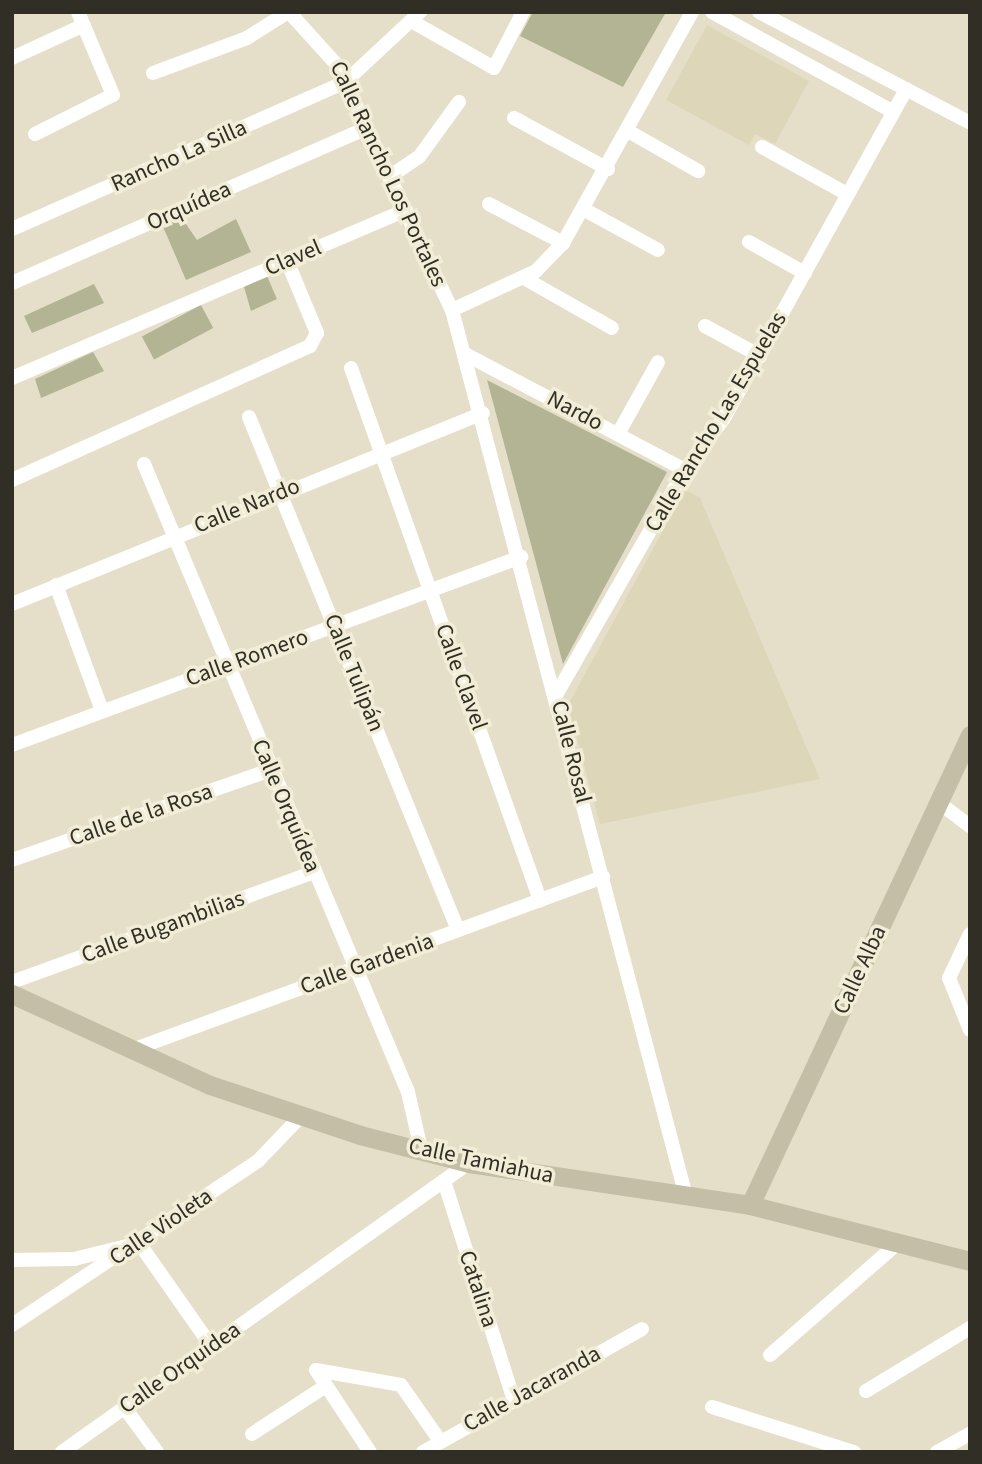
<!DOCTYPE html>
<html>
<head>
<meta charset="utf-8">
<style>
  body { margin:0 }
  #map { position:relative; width:982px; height:1464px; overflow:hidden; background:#e5dfc9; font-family:"Source Sans 3",sans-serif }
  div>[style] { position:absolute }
  .built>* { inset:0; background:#ddd6b8 }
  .green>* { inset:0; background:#b2b494; transform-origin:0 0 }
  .street>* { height:14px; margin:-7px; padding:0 7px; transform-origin:7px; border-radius:7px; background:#fff }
  .secondary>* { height:19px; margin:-9.5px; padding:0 9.5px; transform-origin:9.5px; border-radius:9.5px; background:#c5bea6 }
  span { translate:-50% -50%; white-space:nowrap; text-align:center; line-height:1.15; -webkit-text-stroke:7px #f2edd6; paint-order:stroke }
  .street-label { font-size:23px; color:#302e25 }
  .frame { position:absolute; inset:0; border:14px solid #302e25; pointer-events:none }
</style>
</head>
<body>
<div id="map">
  <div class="built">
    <i style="clip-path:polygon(707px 25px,809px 81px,775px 144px,755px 134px,749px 145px,666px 100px)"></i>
    <i style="clip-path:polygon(685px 490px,700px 498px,820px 779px,600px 824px,568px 705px)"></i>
  </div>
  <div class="green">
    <i style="clip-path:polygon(533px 12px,666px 12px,623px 87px,520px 36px)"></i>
    <i style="clip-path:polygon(177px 211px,197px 240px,236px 219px,251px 252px,186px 280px,161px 222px)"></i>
    <i style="clip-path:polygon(267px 276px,277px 299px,251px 311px,244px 287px)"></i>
    <i style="clip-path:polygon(94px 284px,104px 303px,32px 333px,24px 316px)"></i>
    <i style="left:201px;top:305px;width:26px;height:67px;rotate:62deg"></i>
    <i style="clip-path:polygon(93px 352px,104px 371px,41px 398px,35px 379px)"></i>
    <i style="clip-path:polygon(487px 380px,667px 472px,563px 664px)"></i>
  </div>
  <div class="street">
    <i style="left:289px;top:12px;width:72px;rotate:47.8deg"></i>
    <i style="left:337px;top:65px;width:271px;rotate:64.9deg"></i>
    <i style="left:452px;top:310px;width:916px;rotate:75.21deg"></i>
    <i style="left:712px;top:12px;width:205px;rotate:28.8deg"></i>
    <i style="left:759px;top:12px;width:238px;rotate:27.7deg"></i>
    <i style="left:413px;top:22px;width:93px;rotate:29.6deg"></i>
    <i style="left:494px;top:68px;width:63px;rotate:-62.6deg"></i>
    <i style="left:12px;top:58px;width:79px;rotate:-24.6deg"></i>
    <i style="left:153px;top:73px;width:100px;rotate:-20.4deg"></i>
    <i style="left:247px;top:38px;width:49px;rotate:-32.4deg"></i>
    <i style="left:514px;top:118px;width:107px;rotate:28.5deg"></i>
    <i style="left:628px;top:131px;width:81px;rotate:29.7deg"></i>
    <i style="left:35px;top:134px;width:87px;rotate:-26.6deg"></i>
    <i style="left:113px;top:95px;width:90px;rotate:-112.9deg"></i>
    <i style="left:762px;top:147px;width:97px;rotate:28.9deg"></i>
    <i style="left:389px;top:177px;width:36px;rotate:-34deg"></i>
    <i style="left:419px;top:157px;width:68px;rotate:-54deg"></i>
    <i style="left:489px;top:204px;width:84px;rotate:27.8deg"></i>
    <i style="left:585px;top:210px;width:83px;rotate:28.7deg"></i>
    <i style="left:12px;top:229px;width:364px;rotate:-23.8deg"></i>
    <i style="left:345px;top:82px;width:103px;rotate:-43deg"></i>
    <i style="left:749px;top:242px;width:64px;rotate:29deg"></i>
    <i style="left:524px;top:278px;width:101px;rotate:29.6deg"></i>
    <i style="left:12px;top:283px;width:386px;rotate:-23.6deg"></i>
    <i style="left:452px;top:310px;width:93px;rotate:-24.9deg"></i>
    <i style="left:536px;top:271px;width:39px;rotate:-46deg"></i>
    <i style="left:563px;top:243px;width:265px;rotate:-60.8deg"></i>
    <i style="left:705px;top:326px;width:63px;rotate:28.6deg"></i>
    <i style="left:465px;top:354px;width:249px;rotate:27.8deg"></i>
    <i style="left:351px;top:368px;width:565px;rotate:70.44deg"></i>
    <i style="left:12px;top:378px;width:428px;rotate:-23.1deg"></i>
    <i style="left:249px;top:417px;width:554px;rotate:67.83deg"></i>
    <i style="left:618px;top:434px;width:82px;rotate:-60.9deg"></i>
    <i style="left:144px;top:464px;width:681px;rotate:67.2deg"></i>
    <i style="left:408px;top:1092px;width:58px;rotate:77.2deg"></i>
    <i style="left:12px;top:480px;width:327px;rotate:-24.2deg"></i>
    <i style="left:310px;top:346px;width:15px;rotate:-62deg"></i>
    <i style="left:317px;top:333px;width:78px;rotate:-112.6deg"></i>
    <i style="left:56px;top:585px;width:134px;rotate:69.9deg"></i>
    <i style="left:12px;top:604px;width:508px;rotate:-22.07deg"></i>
    <i style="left:556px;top:695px;width:259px;rotate:-60.2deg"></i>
    <i style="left:685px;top:470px;width:65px;rotate:-53.1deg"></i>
    <i style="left:724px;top:418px;width:376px;rotate:-61deg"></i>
    <i style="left:12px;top:745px;width:543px;rotate:-20.27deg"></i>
    <i style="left:938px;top:802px;width:40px;rotate:37deg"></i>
    <i style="left:12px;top:860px;width:274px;rotate:-19.2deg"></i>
    <i style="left:970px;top:934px;width:49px;rotate:115.5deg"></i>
    <i style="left:949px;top:978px;width:56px;rotate:68deg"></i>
    <i style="left:12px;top:982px;width:321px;rotate:-20deg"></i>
    <i style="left:132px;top:1050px;width:502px;rotate:-20.17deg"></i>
    <i style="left:444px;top:1181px;width:227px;rotate:72.3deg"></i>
    <i style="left:12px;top:1260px;width:62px;rotate:-0.9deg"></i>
    <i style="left:74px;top:1259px;width:67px;rotate:-13.8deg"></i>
    <i style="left:139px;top:1243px;width:126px;rotate:55deg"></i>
    <i style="left:12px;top:1325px;width:296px;rotate:-33.7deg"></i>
    <i style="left:258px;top:1161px;width:61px;rotate:-46.3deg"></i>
    <i style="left:770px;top:1355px;width:170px;rotate:-41.2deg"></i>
    <i style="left:866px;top:1391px;width:122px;rotate:-31.2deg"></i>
    <i style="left:124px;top:1407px;width:56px;rotate:53.7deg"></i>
    <i style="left:712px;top:1407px;width:149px;rotate:17.6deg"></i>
    <i style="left:252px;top:1434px;width:86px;rotate:-33.1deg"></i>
    <i style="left:62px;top:1452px;width:499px;rotate:-35.4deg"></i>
    <i style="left:370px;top:1452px;width:98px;rotate:-123.4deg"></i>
    <i style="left:316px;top:1370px;width:86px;rotate:10deg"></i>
    <i style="left:401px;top:1385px;width:68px;rotate:55.1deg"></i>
    <i style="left:423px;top:1452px;width:251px;rotate:-29.3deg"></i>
    <i style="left:937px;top:1452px;width:38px;rotate:-29deg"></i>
  </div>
  <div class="secondary">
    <i style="left:12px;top:994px;width:218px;rotate:24.7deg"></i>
    <i style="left:210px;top:1085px;width:158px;rotate:18.4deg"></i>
    <i style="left:360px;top:1135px;width:113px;rotate:14.4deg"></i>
    <i style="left:469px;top:1163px;width:284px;rotate:8.5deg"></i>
    <i style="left:750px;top:1205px;width:227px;rotate:14.3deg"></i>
    <i style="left:750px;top:1205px;width:519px;rotate:-64.92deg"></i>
  </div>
  <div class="street-label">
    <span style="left:179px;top:156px;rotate:-24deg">Rancho La Silla</span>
    <span style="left:388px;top:174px;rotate:65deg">Calle Rancho Los Portales</span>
    <span style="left:189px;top:206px;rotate:-24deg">Orquídea</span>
    <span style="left:293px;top:258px;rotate:-23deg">Clavel</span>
    <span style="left:575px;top:411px;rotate:28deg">Nardo</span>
    <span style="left:716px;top:422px;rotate:-59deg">Calle Rancho Las Espuelas</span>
    <span style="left:247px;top:506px;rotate:-22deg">Calle Nardo</span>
    <span style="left:247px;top:658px;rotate:-20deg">Calle Romero</span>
    <span style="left:354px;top:673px;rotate:68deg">Calle Tulipán</span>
    <span style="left:461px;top:677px;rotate:70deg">Calle Clavel</span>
    <span style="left:571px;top:752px;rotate:76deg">Calle Rosal</span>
    <span style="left:286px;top:806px;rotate:67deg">Calle Orquídea</span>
    <span style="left:141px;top:815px;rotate:-19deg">Calle de la Rosa</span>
    <span style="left:163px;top:927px;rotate:-20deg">Calle Bugambilias</span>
    <span style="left:367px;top:964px;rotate:-20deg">Calle Gardenia</span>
    <span style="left:860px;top:970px;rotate:-65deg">Calle Alba</span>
    <span style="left:481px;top:1161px;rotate:12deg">Calle Tamiahua</span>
    <span style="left:161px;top:1227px;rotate:-34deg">Calle Violeta</span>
    <span style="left:478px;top:1289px;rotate:72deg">Catalina</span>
    <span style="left:180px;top:1368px;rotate:-35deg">Calle Orquídea</span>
    <span style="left:532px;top:1389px;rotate:-29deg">Calle Jacaranda</span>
  </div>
  <div class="frame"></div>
</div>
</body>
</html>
